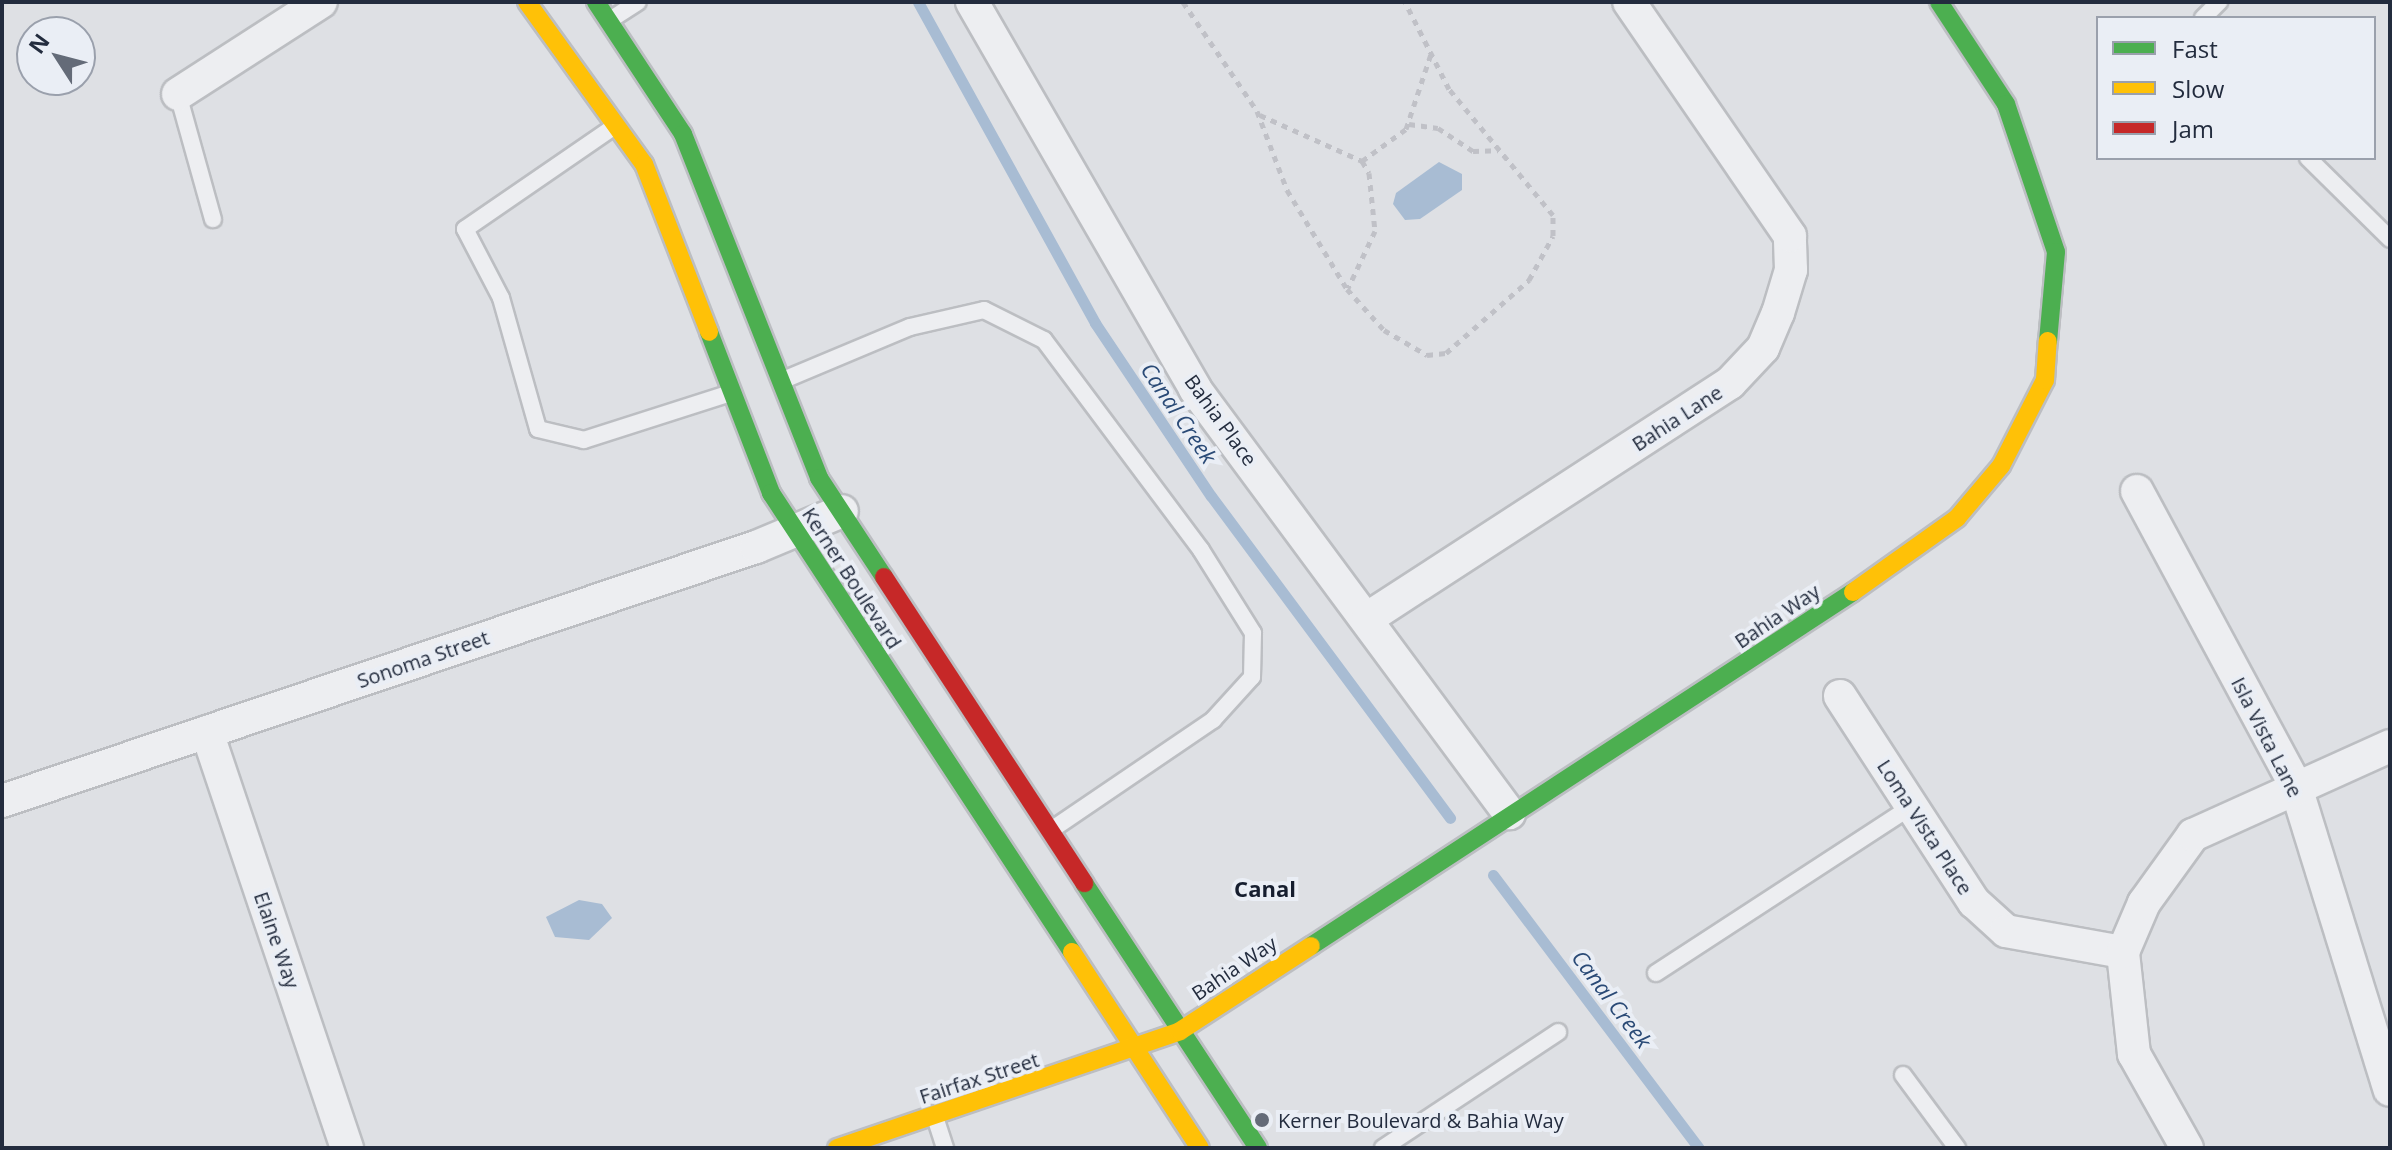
<!DOCTYPE html>
<html>
<head>
<meta charset="utf-8">
<style>
  body { margin:0 }
  #map { position:relative; width:2392px; height:1150px; overflow:hidden; background:#dee0e4; font-family:"Open Sans",sans-serif }
  div>[style] { position:absolute }
  .water>* { inset:0; background:#a8bcd3 }
  .stream>* { height:11px; margin:-5.5px; padding:0 5.5px; transform-origin:5.5px; border-radius:5.5px; background:#a8bcd3 }
  .path>* { height:5px; margin-top:-2.5px; transform-origin:0; background:repeating-linear-gradient(90deg,#c0c1c7 0 6px,transparent 0 12px) }
  .roads { filter:drop-shadow(2px 0 #bcbec2) drop-shadow(-2px 0 #bcbec2) drop-shadow(0 2px #bcbec2) drop-shadow(0 -2px #bcbec2) }
  .lane>* { height:16px; margin:-8px; padding:0 8px; transform-origin:8px; border-radius:8px; background:#edeef1 }
  .street>* { height:32px; margin:-16px; padding:0 16px; transform-origin:16px; border-radius:16px; background:#edeef1 }
  .fast>* { height:18px; margin:-9px; padding:0 9px; transform-origin:9px; border-radius:9px; background:#4caf50 }
  .slow>* { height:18px; margin:-9px; padding:0 9px; transform-origin:9px; border-radius:9px; background:#ffc107 }
  .jam>* { height:18px; margin:-9px; padding:0 9px; transform-origin:9px; border-radius:9px; background:#c62828 }
  .dots>* { width:22px; height:22px; translate:-50% -50%; box-sizing:border-box; border:4px solid #eaeef5; border-radius:50% }
  span { translate:-50% -50%; white-space:nowrap; text-align:center; line-height:1.15; -webkit-text-stroke:8px #eaeef5; paint-order:stroke }
  .street-label { font-size:20px; color:#232c3e }
  .poi-label { font-size:20px; color:#232c3e }
  .left { translate:0 -50%; text-align:left }
  .water-label { font-size:22px; color:#2a4a76; font-style:italic }
  .neighbourhood-label { font-size:22px; color:#161e2f; font-weight:700 }
  .frame { position:absolute; inset:0; border:4px solid #232c3e; pointer-events:none }
  .legend { position:absolute; left:2096px; top:16px; width:280px; height:144px; box-sizing:border-box; background:#eaeef5; border:2px solid #9aa0ac; margin:0; padding:10px 14px; list-style:none; font-size:24px; color:#232c3e }
  .legend li { display:flex; align-items:center; gap:16px; height:40px }
  .legend b { width:40px; border:2px solid #9aa0ac }
  .north { position:absolute; left:16px; top:16px; width:80px; height:80px; box-sizing:border-box; background:#eaeef5; border:2px solid #9aa0ac; border-radius:50%; rotate:306deg; font-size:22px; font-weight:700; line-height:32px; text-align:center; color:#232c3e }
  .north::after { content:''; display:block; margin:auto; width:28px; height:36px; background:#646b78; clip-path:polygon(50% 0,100% 100%,50% 72%,0 100%) }
</style>
</head>
<body>
<div id="map">
  <div class="water">
    <i style="clip-path:polygon(1439px 162px,1462px 174px,1462px 190px,1420px 219px,1405px 220px,1393px 204px,1396px 193px)"></i>
    <i style="clip-path:polygon(579px 900px,602px 904px,612px 918px,589px 940px,555px 937px,546px 917px)"></i>
  </div>
  <div class="stream">
    <i style="left:918px;top:2px;width:367px;rotate:61.1deg"></i>
    <i style="left:1095px;top:323px;width:208px;rotate:56.2deg"></i>
    <i style="left:1211px;top:496px;width:401px;rotate:53.4deg"></i>
    <i style="left:1493px;top:875px;width:342px;rotate:53deg"></i>
  </div>
  <div class="path">
    <i style="left:1183px;top:2px;width:132px;rotate:55.8deg"></i>
    <i style="left:1257px;top:111px;width:85px;rotate:69.2deg"></i>
    <i style="left:1287px;top:190px;width:116px;rotate:58.8deg"></i>
    <i style="left:1347px;top:289px;width:55px;rotate:47.9deg"></i>
    <i style="left:1384px;top:330px;width:50px;rotate:30.2deg"></i>
    <i style="left:1427px;top:355px;width:19px;rotate:-6deg"></i>
    <i style="left:1446px;top:353px;width:111px;rotate:-41.3deg"></i>
    <i style="left:1529px;top:280px;width:50px;rotate:-61.4deg"></i>
    <i style="left:1553px;top:236px;width:21px;rotate:-90deg"></i>
    <i style="left:1553px;top:215px;width:163px;rotate:-129.5deg"></i>
    <i style="left:1449px;top:89px;width:97px;rotate:-116.8deg"></i>
    <i style="left:1260px;top:115px;width:112px;rotate:24.3deg"></i>
    <i style="left:1362px;top:161px;width:14px;rotate:60deg"></i>
    <i style="left:1369px;top:173px;width:58px;rotate:84.1deg"></i>
    <i style="left:1375px;top:231px;width:63px;rotate:115.3deg"></i>
    <i style="left:1409px;top:124px;width:29px;rotate:8deg"></i>
    <i style="left:1438px;top:128px;width:42px;rotate:33.3deg"></i>
    <i style="left:1473px;top:151px;width:25px;rotate:-2deg"></i>
    <i style="left:1362px;top:161px;width:54px;rotate:-36deg"></i>
    <i style="left:1406px;top:129px;width:79px;rotate:-71.6deg"></i>
  </div>
  <div class="roads">
    <div class="lane">
      <i style="left:2203px;top:18px;width:23px;rotate:-45deg"></i>
      <i style="left:610px;top:20px;width:33px;rotate:-33deg"></i>
      <i style="left:178px;top:94px;width:130px;rotate:74.4deg"></i>
      <i style="left:615px;top:126px;width:182px;rotate:145.5deg"></i>
      <i style="left:465px;top:229px;width:78px;rotate:62.4deg"></i>
      <i style="left:501px;top:298px;width:136px;rotate:74.2deg"></i>
      <i style="left:538px;top:429px;width:47px;rotate:13.4deg"></i>
      <i style="left:584px;top:440px;width:153px;rotate:-17.8deg"></i>
      <i style="left:2308px;top:158px;width:115px;rotate:44.6deg"></i>
      <i style="left:781px;top:381px;width:140px;rotate:-22.7deg"></i>
      <i style="left:910px;top:327px;width:76px;rotate:-12.9deg"></i>
      <i style="left:984px;top:310px;width:67px;rotate:26.6deg"></i>
      <i style="left:1044px;top:340px;width:262px;rotate:53.2deg"></i>
      <i style="left:1201px;top:550px;width:98px;rotate:57.9deg"></i>
      <i style="left:1253px;top:633px;width:44px;rotate:91.3deg"></i>
      <i style="left:1252px;top:677px;width:58px;rotate:132.2deg"></i>
      <i style="left:1213px;top:720px;width:196px;rotate:145.8deg"></i>
      <i style="left:1656px;top:973px;width:304px;rotate:-33.1deg"></i>
      <i style="left:1903px;top:1075px;width:91px;rotate:53.5deg"></i>
      <i style="left:935px;top:1117px;width:33px;rotate:72deg"></i>
      <i style="left:1383px;top:1148px;width:210px;rotate:-33.5deg"></i>
    </div>
    <div class="street">
      <i style="left:972px;top:2px;width:447px;rotate:60deg"></i>
      <i style="left:1195px;top:389px;width:528px;rotate:53.48deg"></i>
      <i style="left:178px;top:94px;width:170px;rotate:-32.8deg"></i>
      <i style="left:2137px;top:491px;width:333px;rotate:61.7deg"></i>
      <i style="left:2295px;top:784px;width:320px;rotate:72.8deg"></i>
      <i style="left:1368px;top:618px;width:432px;rotate:-33deg"></i>
      <i style="left:1730px;top:383px;width:48px;rotate:-46.7deg"></i>
      <i style="left:1763px;top:348px;width:38px;rotate:-67deg"></i>
      <i style="left:1778px;top:313px;width:45px;rotate:-73.2deg"></i>
      <i style="left:1791px;top:270px;width:34px;rotate:-92deg"></i>
      <i style="left:1790px;top:236px;width:284px;rotate:-124.5deg"></i>
      <i style="left:1840px;top:696px;width:246px;rotate:57deg"></i>
      <i style="left:1974px;top:902px;width:43px;rotate:42.2deg"></i>
      <i style="left:2006px;top:931px;width:119px;rotate:10.2deg"></i>
      <i style="left:207px;top:732px;width:439px;rotate:71.4deg"></i>
      <i style="left:2px;top:801px;width:796px;rotate:-18.62deg"></i>
      <i style="left:756px;top:547px;width:93px;rotate:-22.7deg"></i>
      <i style="left:2187px;top:1148px;width:108px;rotate:-119.4deg"></i>
      <i style="left:2134px;top:1054px;width:103px;rotate:-96.2deg"></i>
      <i style="left:2123px;top:952px;width:53px;rotate:-66.8deg"></i>
      <i style="left:2144px;top:903px;width:84px;rotate:-54.2deg"></i>
      <i style="left:2193px;top:835px;width:216px;rotate:-24.3deg"></i>
    </div>
    <div class="fast">
      <i style="left:596px;top:2px;width:158px;rotate:56.6deg"></i>
      <i style="left:683px;top:134px;width:370px;rotate:68.4deg"></i>
      <i style="left:819px;top:478px;width:118px;rotate:56.7deg"></i>
      <i style="left:1939px;top:2px;width:122px;rotate:56.7deg"></i>
      <i style="left:2006px;top:104px;width:156px;rotate:71.3deg"></i>
      <i style="left:2056px;top:252px;width:89px;rotate:95.1deg"></i>
      <i style="left:709px;top:332px;width:173px;rotate:68.9deg"></i>
      <i style="left:771px;top:493px;width:549px;rotate:56.74deg"></i>
      <i style="left:1084px;top:883px;width:317px;rotate:56.7deg"></i>
      <i style="left:1311px;top:946px;width:647px;rotate:-33.15deg"></i>
    </div>
    <div class="slow">
      <i style="left:527px;top:2px;width:200px;rotate:54.2deg"></i>
      <i style="left:644px;top:164px;width:180px;rotate:68.8deg"></i>
      <i style="left:1853px;top:592px;width:128px;rotate:-35.4deg"></i>
      <i style="left:1957px;top:518px;width:68px;rotate:-49.8deg"></i>
      <i style="left:2001px;top:466px;width:97px;rotate:-62.9deg"></i>
      <i style="left:2045px;top:380px;width:39px;rotate:-86deg"></i>
      <i style="left:1072px;top:952px;width:234px;rotate:56.9deg"></i>
      <i style="left:837px;top:1148px;width:362px;rotate:-18.8deg"></i>
      <i style="left:1180px;top:1031px;width:156px;rotate:-33deg"></i>
    </div>
    <div class="jam">
      <i style="left:884px;top:577px;width:366px;rotate:56.8deg"></i>
    </div>
  </div>
  <div class="dots">
    <i style="left:1262px;top:1120px;background:#646b78"></i>
  </div>
  <div class="street-label">
    <span style="left:1677px;top:418px;rotate:-33deg">Bahia Lane</span>
    <span style="left:1221px;top:420px;rotate:54deg">Bahia Place</span>
    <span style="left:852px;top:578px;rotate:57deg">Kerner Boulevard</span>
    <span style="left:1777px;top:616px;rotate:-34deg">Bahia Way</span>
    <span style="left:423px;top:659px;rotate:-19deg">Sonoma Street</span>
    <span style="left:2267px;top:737px;rotate:63deg">Isla Vista Lane</span>
    <span style="left:1925px;top:827px;rotate:57deg">Loma Vista Place</span>
    <span style="left:277px;top:940px;rotate:71deg">Elaine Way</span>
    <span style="left:1234px;top:968px;rotate:-34deg">Bahia Way</span>
    <span style="left:979px;top:1078px;rotate:-18deg">Fairfax Street</span>
  </div>
  <div class="poi-label">
    <span class="left" style="left:1278px;top:1120px">Kerner Boulevard &amp; Bahia Way</span>
  </div>
  <div class="water-label">
    <span style="left:1179px;top:413px;rotate:56deg">Canal Creek</span>
    <span style="left:1612px;top:999px;rotate:53deg">Canal Creek</span>
  </div>
  <div class="neighbourhood-label">
    <span style="left:1265px;top:889px">Canal</span>
  </div>
  <div class="frame"></div>
  <ul class="legend">
  <li><b style="height:10px;background:#4caf50"></b>Fast</li>
  <li><b style="height:10px;background:#ffc107"></b>Slow</li>
  <li><b style="height:10px;background:#c62828"></b>Jam</li>
  </ul>
  <div class="north">N</div>
</div>
</body>
</html>
